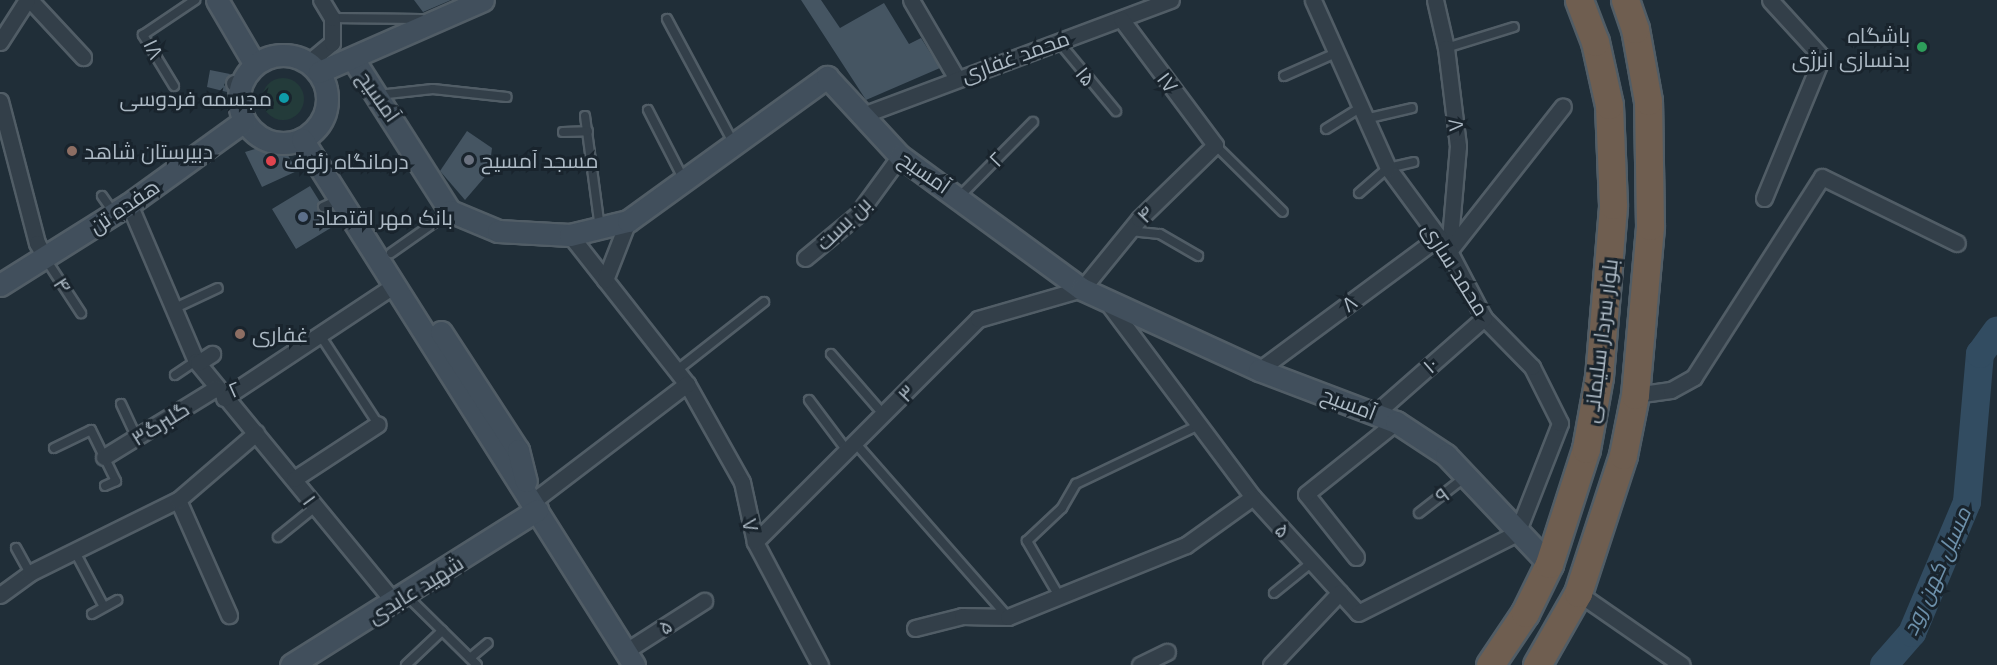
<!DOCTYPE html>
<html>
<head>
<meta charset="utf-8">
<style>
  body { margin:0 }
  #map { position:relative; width:1997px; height:665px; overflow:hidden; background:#202e38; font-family:Lato,Cairo,sans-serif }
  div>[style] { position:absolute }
  .green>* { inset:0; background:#233b3a }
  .round { border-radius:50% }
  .river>* { height:28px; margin:-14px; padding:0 14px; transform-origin:14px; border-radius:14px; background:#324c61 }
  .building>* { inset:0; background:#455562 }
  .roads { filter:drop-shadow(2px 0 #515d66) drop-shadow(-2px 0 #515d66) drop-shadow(0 2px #515d66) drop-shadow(0 -2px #515d66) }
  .lane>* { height:8px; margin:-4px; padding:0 4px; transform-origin:4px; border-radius:4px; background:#333f49 }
  .street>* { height:15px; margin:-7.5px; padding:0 7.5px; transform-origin:7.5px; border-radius:7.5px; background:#333f49 }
  .secondary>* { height:21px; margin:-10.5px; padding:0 10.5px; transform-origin:10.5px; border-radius:10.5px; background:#414f5c }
  .secondary>.ring { margin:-10.5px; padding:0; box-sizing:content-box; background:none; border:21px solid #414f5c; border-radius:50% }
  .highway>* { height:27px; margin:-13.5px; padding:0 13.5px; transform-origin:13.5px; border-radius:13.5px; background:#6f5e50 }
  .dots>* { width:16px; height:16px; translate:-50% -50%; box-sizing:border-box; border:3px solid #19242d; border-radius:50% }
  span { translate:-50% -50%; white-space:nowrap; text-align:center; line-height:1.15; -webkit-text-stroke:6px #19242d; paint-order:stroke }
  .poi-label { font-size:21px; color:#adbac5 }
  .right { translate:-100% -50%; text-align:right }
  .left { translate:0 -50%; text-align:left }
  .street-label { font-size:21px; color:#adbac5 }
  .water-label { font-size:22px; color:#6d90aa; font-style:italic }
</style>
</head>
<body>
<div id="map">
  <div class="green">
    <i class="round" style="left:262px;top:78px;width:42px;height:42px"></i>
  </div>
  <div class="river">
    <i style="left:1884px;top:665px;width:43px;rotate:-48.8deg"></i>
    <i style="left:1912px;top:633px;width:142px;rotate:-67.2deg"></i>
    <i style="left:1967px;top:502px;width:149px;rotate:-85deg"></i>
    <i style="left:1980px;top:354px;width:29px;rotate:-54deg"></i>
  </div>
  <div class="building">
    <i style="clip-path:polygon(414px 0,451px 0,423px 12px)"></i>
    <i style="clip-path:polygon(801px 0,821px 0,840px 28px,884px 3px,909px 44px,921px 38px,940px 68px,866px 100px)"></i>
    <i style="clip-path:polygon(210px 70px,230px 74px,224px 85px,231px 93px,207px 87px)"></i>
    <i style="clip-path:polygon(467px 131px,492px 148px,489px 172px,465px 200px,440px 171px)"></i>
    <i style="clip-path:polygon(266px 146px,272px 152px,285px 150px,297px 171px,262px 187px,245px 152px)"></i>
    <i style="clip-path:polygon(310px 186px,320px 202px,318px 210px,326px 212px,334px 226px,296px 249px,272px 209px)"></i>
  </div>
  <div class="roads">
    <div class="lane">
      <i style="left:332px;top:18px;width:89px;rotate:0.6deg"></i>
      <i style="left:667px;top:19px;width:140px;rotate:61.8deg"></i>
      <i style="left:1058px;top:41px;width:91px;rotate:50.4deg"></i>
      <i style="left:1446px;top:48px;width:71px;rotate:-17.2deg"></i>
      <i style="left:1284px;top:76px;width:57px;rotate:-23.9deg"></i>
      <i style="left:174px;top:86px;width:60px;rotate:-121.3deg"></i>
      <i style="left:143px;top:35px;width:63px;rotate:-33.9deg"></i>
      <i style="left:378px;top:95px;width:55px;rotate:-6.2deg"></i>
      <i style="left:433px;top:89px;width:74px;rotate:6.2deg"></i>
      <i style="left:648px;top:110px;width:76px;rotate:62.8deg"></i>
      <i style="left:585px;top:116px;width:113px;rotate:82.4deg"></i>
      <i style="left:1365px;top:119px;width:48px;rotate:-13.2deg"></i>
      <i style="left:1326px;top:129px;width:40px;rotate:-32deg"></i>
      <i style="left:563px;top:132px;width:25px;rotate:-2deg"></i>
      <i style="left:1215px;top:145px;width:95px;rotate:44.6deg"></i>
      <i style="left:272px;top:146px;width:4px;rotate:-63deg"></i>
      <i style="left:1359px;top:193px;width:38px;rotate:-41deg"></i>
      <i style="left:1388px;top:168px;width:26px;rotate:-13deg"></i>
      <i style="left:102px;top:196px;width:19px;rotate:55deg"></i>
      <i style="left:960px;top:196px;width:104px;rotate:-45.4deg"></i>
      <i style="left:323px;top:207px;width:17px;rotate:-25deg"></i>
      <i style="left:1130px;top:231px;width:30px;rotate:6deg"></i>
      <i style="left:1160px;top:234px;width:44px;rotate:30.1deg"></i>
      <i style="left:391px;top:253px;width:70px;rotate:-35.1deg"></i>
      <i style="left:45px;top:258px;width:66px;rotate:56.8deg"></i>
      <i style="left:175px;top:308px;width:47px;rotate:-24.9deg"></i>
      <i style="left:320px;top:335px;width:106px;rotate:56.9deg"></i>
      <i style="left:831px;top:354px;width:79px;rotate:49.1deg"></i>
      <i style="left:676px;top:371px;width:112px;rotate:-38.1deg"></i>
      <i style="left:175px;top:375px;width:25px;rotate:-34deg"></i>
      <i style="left:809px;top:400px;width:65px;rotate:53.1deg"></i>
      <i style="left:121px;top:404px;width:38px;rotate:65deg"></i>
      <i style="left:857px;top:445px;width:227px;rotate:48.7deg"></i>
      <i style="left:54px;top:448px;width:41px;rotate:-25.9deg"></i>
      <i style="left:91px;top:430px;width:57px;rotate:63.9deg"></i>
      <i style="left:116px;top:481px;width:12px;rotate:156deg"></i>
      <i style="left:1419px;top:513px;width:57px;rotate:-37.9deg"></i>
      <i style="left:278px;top:537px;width:48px;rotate:-39deg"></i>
      <i style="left:16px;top:548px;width:29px;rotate:61deg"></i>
      <i style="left:74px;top:550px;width:64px;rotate:62.2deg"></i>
      <i style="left:1274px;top:593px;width:49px;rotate:-39.2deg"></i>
      <i style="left:407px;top:596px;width:98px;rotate:44.6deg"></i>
      <i style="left:1059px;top:596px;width:64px;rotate:-120.2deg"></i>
      <i style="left:1027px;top:541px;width:48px;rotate:-43.3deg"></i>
      <i style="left:1062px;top:508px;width:28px;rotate:-60deg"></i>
      <i style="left:1076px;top:484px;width:136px;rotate:-25.6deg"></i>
      <i style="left:92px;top:614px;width:29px;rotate:-29deg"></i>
      <i style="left:470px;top:658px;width:23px;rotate:-40deg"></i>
      <i style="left:406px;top:665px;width:50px;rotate:-43.4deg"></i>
    </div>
    <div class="street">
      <i style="left:30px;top:0;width:78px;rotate:47.1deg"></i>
      <i style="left:911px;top:0;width:89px;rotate:59.7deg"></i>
      <i style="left:1435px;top:0;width:49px;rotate:77.1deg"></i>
      <i style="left:1446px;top:48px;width:99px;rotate:83deg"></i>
      <i style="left:1458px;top:146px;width:105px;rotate:94.9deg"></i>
      <i style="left:0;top:42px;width:50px;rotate:-57.3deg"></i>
      <i style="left:309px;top:62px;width:30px;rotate:-40deg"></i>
      <i style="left:332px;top:43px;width:25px;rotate:-90deg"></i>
      <i style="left:332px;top:18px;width:21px;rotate:-121deg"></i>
      <i style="left:234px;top:83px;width:7px;rotate:16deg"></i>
      <i style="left:0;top:101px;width:147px;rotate:75.4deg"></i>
      <i style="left:37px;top:243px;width:16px;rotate:60deg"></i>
      <i style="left:860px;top:116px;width:332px;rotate:-20.5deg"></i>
      <i style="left:1764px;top:198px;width:152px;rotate:-67.6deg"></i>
      <i style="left:1822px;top:57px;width:77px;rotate:-132.4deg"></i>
      <i style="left:129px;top:204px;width:171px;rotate:66.9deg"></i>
      <i style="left:196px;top:361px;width:313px;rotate:50.6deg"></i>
      <i style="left:570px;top:235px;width:189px;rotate:51.9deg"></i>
      <i style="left:687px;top:384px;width:112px;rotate:60.7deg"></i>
      <i style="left:742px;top:482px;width:61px;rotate:77.8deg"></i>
      <i style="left:755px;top:542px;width:139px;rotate:62.1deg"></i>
      <i style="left:1449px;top:251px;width:184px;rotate:-51.8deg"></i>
      <i style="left:805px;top:258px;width:67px;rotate:-39.6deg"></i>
      <i style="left:857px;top:215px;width:73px;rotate:-53.9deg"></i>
      <i style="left:605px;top:280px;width:63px;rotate:-68.7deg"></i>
      <i style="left:1107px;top:302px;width:244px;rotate:53.2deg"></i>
      <i style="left:1253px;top:497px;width:156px;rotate:47.8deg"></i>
      <i style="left:1358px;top:613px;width:178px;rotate:-26.7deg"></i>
      <i style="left:1517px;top:533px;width:118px;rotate:-68.6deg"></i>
      <i style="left:1560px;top:423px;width:63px;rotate:-116.6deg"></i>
      <i style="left:1532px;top:367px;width:69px;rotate:-134.4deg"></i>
      <i style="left:1484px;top:318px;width:76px;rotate:-117.6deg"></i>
      <i style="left:1449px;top:251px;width:103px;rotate:-126.3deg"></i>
      <i style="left:1388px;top:168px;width:184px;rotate:-114.1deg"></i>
      <i style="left:198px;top:363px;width:17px;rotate:-33deg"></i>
      <i style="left:1259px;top:370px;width:224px;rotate:-36.5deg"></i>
      <i style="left:1635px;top:395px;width:36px;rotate:-8deg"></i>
      <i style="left:1671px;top:390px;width:26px;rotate:-29deg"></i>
      <i style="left:1694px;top:377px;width:237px;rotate:-57.4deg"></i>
      <i style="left:1822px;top:177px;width:150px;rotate:26.1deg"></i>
      <i style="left:224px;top:398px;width:205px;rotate:-33.5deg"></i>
      <i style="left:1376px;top:413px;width:144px;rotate:-41.3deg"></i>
      <i style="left:104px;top:457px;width:132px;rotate:-31.6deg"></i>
      <i style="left:294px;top:479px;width:100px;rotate:-33.2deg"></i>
      <i style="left:178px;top:500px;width:126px;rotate:66.1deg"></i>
      <i style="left:532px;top:502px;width:195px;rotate:-37.3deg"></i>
      <i style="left:755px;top:542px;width:315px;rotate:-45deg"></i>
      <i style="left:978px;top:319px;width:108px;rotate:-16.1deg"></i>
      <i style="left:1082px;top:289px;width:90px;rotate:-50.8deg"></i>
      <i style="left:1139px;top:219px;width:106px;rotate:-44.2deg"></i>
      <i style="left:1215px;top:145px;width:157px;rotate:-126.7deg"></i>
      <i style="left:1356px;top:557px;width:80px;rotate:-128.4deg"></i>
      <i style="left:1306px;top:494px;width:115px;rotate:-38.7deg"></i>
      <i style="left:1578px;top:593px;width:126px;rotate:34.7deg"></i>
      <i style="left:0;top:595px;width:37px;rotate:-36deg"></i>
      <i style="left:30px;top:573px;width:165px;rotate:-26.3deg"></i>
      <i style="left:178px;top:500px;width:103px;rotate:-40.7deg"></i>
      <i style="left:915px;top:628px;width:49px;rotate:-14.3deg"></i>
      <i style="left:962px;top:616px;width:46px;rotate:1.2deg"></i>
      <i style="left:1008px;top:617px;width:192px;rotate:-22deg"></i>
      <i style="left:1186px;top:545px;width:82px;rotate:-35.6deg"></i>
      <i style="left:626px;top:651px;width:93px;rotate:-32.7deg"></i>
      <i style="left:1140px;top:665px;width:30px;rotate:-26deg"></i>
      <i style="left:1271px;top:665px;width:100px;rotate:-46.6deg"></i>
    </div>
    <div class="secondary">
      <i style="left:217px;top:0;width:73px;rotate:59.6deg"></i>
      <i class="ring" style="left:239px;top:55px;width:67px;height:67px"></i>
      <i style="left:353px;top:59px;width:180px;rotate:57.5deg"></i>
      <i style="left:450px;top:211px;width:52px;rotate:22.6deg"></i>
      <i style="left:498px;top:231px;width:72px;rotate:3.2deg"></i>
      <i style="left:570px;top:235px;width:60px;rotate:-13.6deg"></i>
      <i style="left:628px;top:221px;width:246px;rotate:-35.9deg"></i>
      <i style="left:827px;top:77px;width:108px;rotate:47.3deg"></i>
      <i style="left:900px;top:156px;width:225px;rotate:36.2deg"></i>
      <i style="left:1082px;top:289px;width:195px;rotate:24.6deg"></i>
      <i style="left:1259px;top:370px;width:147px;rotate:20.8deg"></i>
      <i style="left:1396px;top:422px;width:60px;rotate:33.4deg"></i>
      <i style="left:1446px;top:455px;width:150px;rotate:46.6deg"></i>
      <i style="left:319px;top:72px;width:179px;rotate:-23.7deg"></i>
      <i style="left:302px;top:139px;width:622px;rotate:57.74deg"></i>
      <i style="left:0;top:285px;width:152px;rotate:-32.1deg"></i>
      <i style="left:129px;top:204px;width:142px;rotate:-35.8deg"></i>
      <i style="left:441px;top:332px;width:141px;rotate:56.9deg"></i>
      <i style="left:518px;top:450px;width:32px;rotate:76deg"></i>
      <i style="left:291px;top:665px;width:291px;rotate:-32.2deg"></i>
    </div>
    <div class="highway">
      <i style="left:1490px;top:665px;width:63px;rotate:-56.1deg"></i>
      <i style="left:1525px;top:613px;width:55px;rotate:-63.9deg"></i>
      <i style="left:1549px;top:564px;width:121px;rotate:-72.2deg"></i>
      <i style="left:1586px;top:449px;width:73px;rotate:-79.8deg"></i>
      <i style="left:1599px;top:377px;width:173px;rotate:-85.3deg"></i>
      <i style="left:1613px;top:205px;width:100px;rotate:-92.3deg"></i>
      <i style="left:1609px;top:105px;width:65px;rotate:-102.5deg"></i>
      <i style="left:1595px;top:42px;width:45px;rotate:-110.9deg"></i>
      <i style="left:1537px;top:665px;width:83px;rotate:-60.3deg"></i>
      <i style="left:1578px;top:593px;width:145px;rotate:-71.9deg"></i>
      <i style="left:1623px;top:455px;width:61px;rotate:-78.7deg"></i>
      <i style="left:1635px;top:395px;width:170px;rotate:-84.9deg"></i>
      <i style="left:1650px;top:226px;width:125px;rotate:-90.9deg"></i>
      <i style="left:1648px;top:101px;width:73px;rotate:-100.2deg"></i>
      <i style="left:1635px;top:29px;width:31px;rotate:-109deg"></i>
    </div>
  </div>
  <div class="dots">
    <i style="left:1922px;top:47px;background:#2e9e5b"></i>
    <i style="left:284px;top:98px;background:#0f9aa8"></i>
    <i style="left:72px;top:151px;background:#8d6e63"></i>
    <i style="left:469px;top:160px;background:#6b7280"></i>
    <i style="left:271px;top:161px;background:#e0444e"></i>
    <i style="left:303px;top:217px;background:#5c6f8a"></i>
    <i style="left:240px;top:334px;background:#8d6e63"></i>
  </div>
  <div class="poi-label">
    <span class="right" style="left:1910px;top:47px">باشگاه<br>بدنسازی انرژی</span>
    <span class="right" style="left:272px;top:98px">مجسمه فردوسی</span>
    <span class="left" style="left:84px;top:151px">دبیرستان شاهد</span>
    <span class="left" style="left:481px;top:160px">مسجد آمسیح</span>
    <span class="left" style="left:284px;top:161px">درمانگاه رئوف</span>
    <span class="left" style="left:315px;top:217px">بانک مهر اقتصاد</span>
    <span class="left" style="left:252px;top:334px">غفاری</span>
  </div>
  <div class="street-label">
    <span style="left:154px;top:49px;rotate:65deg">۱۸</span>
    <span style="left:1015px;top:56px;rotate:-20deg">محمد غفاری</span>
    <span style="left:1086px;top:76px;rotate:50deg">۱۵</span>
    <span style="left:1168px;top:82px;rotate:53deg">۱۷</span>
    <span style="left:379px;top:96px;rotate:55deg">آمسیح</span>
    <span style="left:1455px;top:125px;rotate:-96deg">۷</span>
    <span style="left:996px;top:159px;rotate:-46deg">۲</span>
    <span style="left:925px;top:172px;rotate:35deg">آمسیح</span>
    <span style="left:124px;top:206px;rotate:-34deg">هفده تن</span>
    <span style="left:1145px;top:214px;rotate:-46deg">۴</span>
    <span style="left:843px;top:223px;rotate:-44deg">بن بست</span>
    <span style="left:1456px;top:269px;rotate:58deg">محمد ساری</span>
    <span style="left:63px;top:285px;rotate:57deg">۴</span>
    <span style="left:1349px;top:303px;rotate:-36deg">۸</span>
    <span style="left:1600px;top:341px;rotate:-83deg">بلوار سردار سلیمانی</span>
    <span style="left:1430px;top:365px;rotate:-41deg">۱۰</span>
    <span style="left:234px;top:389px;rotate:-24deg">۲</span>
    <span style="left:906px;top:393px;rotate:-46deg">۳</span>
    <span style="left:1349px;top:403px;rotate:21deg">آمسیح</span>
    <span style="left:160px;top:423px;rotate:-32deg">گلبرگ۳</span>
    <span style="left:1442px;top:495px;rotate:-37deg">۹</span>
    <span style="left:310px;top:500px;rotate:54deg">۱</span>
    <span style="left:751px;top:525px;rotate:77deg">۷</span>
    <span style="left:1283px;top:530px;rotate:48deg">۵</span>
    <span style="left:415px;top:589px;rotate:-32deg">شهید عابدی</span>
    <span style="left:665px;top:626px;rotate:-33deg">۵</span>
  </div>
  <div class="water-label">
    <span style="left:1936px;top:571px;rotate:-66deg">مسیل کهن رود</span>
  </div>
</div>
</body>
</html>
